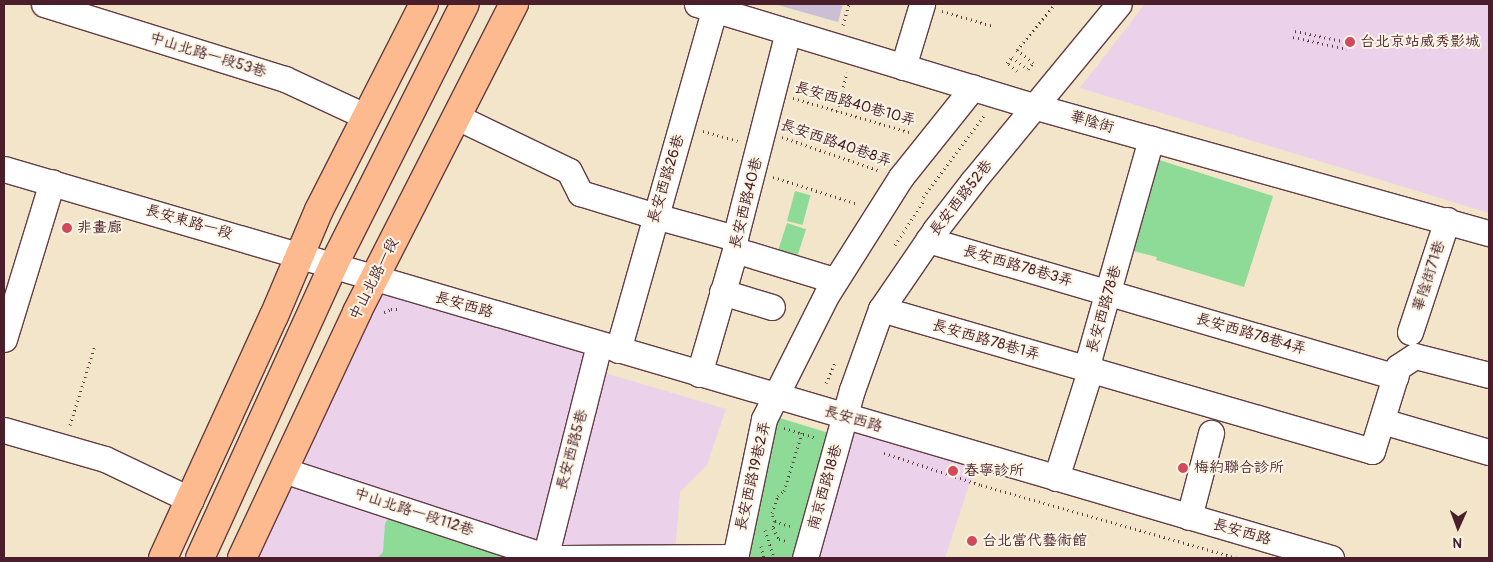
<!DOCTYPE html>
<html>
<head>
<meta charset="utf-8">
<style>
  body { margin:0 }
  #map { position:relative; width:1493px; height:562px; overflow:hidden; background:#f2e5c9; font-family:Pangolin,"LXGW WenKai TC",sans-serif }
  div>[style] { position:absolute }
  .built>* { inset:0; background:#ecd1ea }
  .industrial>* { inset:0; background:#cbbfd5 }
  .green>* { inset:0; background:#8edb98; transform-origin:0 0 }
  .path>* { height:3px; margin-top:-1.5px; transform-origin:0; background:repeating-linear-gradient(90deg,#633d43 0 1px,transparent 0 5px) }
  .roads { filter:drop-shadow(1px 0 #633d43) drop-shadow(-1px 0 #633d43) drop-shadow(0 1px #633d43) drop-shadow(0 -1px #633d43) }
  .minor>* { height:25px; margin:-12.5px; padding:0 12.5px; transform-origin:12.5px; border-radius:12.5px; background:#fff }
  .major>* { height:28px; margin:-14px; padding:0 14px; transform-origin:14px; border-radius:14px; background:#fcba8e }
  .dots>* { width:14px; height:14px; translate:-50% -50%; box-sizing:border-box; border:2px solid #fcf5e5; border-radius:50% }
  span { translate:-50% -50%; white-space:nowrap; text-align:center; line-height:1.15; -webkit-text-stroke:4px #fcf5e5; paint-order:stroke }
  .poi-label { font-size:15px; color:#4a1f2b }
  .left { translate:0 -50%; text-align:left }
  .street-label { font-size:15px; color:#4a1f2b }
  .frame { position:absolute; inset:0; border:5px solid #4a1f2b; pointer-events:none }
  .north { position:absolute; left:1433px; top:502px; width:50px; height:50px; -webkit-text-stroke:4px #fcf5e5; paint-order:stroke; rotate:182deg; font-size:14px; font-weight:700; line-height:20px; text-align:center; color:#4a1f2b }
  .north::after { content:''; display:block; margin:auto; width:18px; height:22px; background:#4a1f2b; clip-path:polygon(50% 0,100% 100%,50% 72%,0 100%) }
</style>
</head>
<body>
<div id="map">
  <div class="built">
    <i style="clip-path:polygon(1145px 4px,1489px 4px,1489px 213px,1080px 88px)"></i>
    <i style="clip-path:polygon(381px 291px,592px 355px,541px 550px,295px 471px)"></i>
    <i style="clip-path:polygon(595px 370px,726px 409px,707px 465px,680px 492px,675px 552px,550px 552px)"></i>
    <i style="clip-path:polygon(851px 430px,975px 467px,945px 558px,811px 558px)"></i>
    <i style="clip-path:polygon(291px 479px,540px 558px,253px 558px)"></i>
  </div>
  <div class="industrial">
    <i style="clip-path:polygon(774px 4px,843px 4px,838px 22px)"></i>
  </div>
  <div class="green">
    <i style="clip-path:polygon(1150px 157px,1273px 196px,1244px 287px,1156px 260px,1157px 257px,1125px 249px)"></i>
    <i style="left:795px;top:191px;width:16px;height:31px;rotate:15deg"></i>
    <i style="left:787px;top:223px;width:20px;height:36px;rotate:18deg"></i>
    <i style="clip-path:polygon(780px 418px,832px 434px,793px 558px,747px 558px,773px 422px)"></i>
    <i style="clip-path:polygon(392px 511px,540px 558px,377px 558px,383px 552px,385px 524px)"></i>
  </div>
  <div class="path">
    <i style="left:942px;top:11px;width:53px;rotate:16.4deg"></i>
    <i style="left:843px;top:25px;width:22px;rotate:-74deg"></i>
    <i style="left:1295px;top:31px;width:53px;rotate:11.9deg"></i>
    <i style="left:1293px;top:37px;width:55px;rotate:12.5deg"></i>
    <i style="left:1017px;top:71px;width:13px;rotate:-141deg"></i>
    <i style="left:1007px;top:63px;width:8px;rotate:-50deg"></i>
    <i style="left:1012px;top:57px;width:20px;rotate:37deg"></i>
    <i style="left:1028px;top:69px;width:8px;rotate:-50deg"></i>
    <i style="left:1033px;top:63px;width:21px;rotate:-141deg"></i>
    <i style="left:1017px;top:50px;width:60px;rotate:-50.4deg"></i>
    <i style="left:793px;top:98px;width:121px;rotate:16.3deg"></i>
    <i style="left:837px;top:111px;width:40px;rotate:-75.6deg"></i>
    <i style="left:703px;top:131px;width:36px;rotate:16deg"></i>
    <i style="left:782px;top:137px;width:102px;rotate:19deg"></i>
    <i style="left:773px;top:177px;width:89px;rotate:17.6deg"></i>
    <i style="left:923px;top:197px;width:104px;rotate:-53.2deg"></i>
    <i style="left:895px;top:245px;width:55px;rotate:-56.9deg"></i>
    <i style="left:384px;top:312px;width:8px;rotate:-23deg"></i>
    <i style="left:391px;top:309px;width:6px"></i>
    <i style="left:826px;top:383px;width:24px;rotate:-66deg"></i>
    <i style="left:70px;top:425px;width:84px;rotate:-72.6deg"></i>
    <i style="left:784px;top:428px;width:34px;rotate:17deg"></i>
    <i style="left:884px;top:453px;width:102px;rotate:18.3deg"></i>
    <i style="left:981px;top:485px;width:267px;rotate:15.9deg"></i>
    <i style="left:775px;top:521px;width:7px;rotate:106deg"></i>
    <i style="left:773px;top:528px;width:13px;rotate:61deg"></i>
    <i style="left:779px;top:539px;width:7px;rotate:16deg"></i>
    <i style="left:790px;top:526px;width:16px;rotate:-162deg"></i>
    <i style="left:775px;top:521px;width:9px;rotate:-111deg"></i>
    <i style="left:772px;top:513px;width:18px;rotate:-71deg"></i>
    <i style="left:778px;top:496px;width:8px;rotate:-40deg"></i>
    <i style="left:784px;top:491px;width:61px;rotate:-72.8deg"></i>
    <i style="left:765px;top:530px;width:29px;rotate:72deg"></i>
    <i style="left:761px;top:546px;width:12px;rotate:76deg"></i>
  </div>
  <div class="roads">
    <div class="minor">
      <i style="left:44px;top:4px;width:252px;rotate:17.3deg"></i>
      <i style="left:285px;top:79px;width:90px;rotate:24.9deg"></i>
      <i style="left:697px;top:4px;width:351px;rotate:16.9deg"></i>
      <i style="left:1033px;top:106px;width:473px;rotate:15.6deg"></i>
      <i style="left:903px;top:67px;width:66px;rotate:-73.2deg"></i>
      <i style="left:457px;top:117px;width:124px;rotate:25.7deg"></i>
      <i style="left:569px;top:171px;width:25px;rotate:63deg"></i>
      <i style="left:580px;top:193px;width:78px;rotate:17deg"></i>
      <i style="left:655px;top:216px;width:83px;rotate:15.4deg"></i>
      <i style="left:4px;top:169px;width:1383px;rotate:16.34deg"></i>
      <i style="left:928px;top:240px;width:487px;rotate:16.3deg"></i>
      <i style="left:735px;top:250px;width:103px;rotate:16.9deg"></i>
      <i style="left:722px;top:292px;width:52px;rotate:16.7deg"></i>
      <i style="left:881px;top:309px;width:511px;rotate:16.13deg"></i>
      <i style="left:1372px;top:451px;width:88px;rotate:-72.8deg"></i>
      <i style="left:1398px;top:367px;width:20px;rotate:-33deg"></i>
      <i style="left:1415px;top:356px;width:76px;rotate:14.4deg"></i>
      <i style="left:1410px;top:332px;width:118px;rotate:-71.7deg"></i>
      <i style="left:4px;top:339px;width:164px;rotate:-73deg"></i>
      <i style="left:618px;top:350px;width:360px;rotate:-74.2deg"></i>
      <i style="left:699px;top:374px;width:129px;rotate:-73.8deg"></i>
      <i style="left:735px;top:250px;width:12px;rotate:-90deg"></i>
      <i style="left:735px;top:238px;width:213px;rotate:-75.6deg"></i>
      <i style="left:1382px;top:421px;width:111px;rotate:16.2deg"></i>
      <i style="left:4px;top:430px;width:105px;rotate:16deg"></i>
      <i style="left:105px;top:459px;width:95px;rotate:25.5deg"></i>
      <i style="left:283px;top:470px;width:275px;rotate:18.2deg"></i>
      <i style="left:544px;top:556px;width:17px;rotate:7deg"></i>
      <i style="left:561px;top:558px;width:175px;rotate:-0.3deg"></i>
      <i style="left:1056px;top:478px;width:112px;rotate:-72.4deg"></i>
      <i style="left:1090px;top:371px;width:13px;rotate:-94deg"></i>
      <i style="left:1089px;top:358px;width:228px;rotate:-74.2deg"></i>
      <i style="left:1189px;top:517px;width:87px;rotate:-75.3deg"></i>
      <i style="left:545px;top:558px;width:220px;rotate:-75.8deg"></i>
      <i style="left:735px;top:558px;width:142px;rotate:-78.2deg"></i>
      <i style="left:764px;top:419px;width:140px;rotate:-63.3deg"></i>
      <i style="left:827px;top:294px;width:138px;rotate:-57.7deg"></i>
      <i style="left:901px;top:177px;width:115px;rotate:-51.3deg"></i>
      <i style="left:805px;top:558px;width:174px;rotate:-74.4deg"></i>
      <i style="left:852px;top:390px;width:86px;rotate:-70.3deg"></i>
      <i style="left:881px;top:309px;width:96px;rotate:-55.6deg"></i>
      <i style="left:935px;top:230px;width:62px;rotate:-52.2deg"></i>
      <i style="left:973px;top:181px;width:229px;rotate:-50.5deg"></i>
    </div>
    <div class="major">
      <i style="left:163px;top:558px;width:266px;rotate:-65.4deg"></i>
      <i style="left:274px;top:316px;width:115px;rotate:-67deg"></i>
      <i style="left:319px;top:210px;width:231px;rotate:-63deg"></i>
      <i style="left:200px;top:558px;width:321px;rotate:-65.5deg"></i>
      <i style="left:333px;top:266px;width:293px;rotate:-63.3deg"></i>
      <i style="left:242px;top:558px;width:272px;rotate:-64.9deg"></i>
      <i style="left:357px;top:312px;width:346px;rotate:-63deg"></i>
    </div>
  </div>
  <div class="dots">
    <i style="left:1350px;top:42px;background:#d1495b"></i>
    <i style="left:67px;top:228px;background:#d1495b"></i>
    <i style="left:1183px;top:468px;background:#d1495b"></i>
    <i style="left:953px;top:471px;background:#d1495b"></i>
    <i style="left:972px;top:541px;background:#d1495b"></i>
  </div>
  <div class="poi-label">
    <span class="left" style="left:1360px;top:42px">台北京站威秀影城</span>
    <span class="left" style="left:77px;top:228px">非畫廊</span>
    <span class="left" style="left:1194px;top:468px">梅約聯合診所</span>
    <span class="left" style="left:964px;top:471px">春寧診所</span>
    <span class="left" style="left:982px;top:541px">台北當代藝術館</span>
  </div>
  <div class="street-label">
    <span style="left:208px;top:55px;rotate:17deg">中山北路一段53巷</span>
    <span style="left:855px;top:104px;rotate:16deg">長安西路40巷10弄</span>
    <span style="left:1092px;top:122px;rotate:16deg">華陰街</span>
    <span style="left:836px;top:143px;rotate:19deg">長安西路40巷8弄</span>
    <span style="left:666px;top:179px;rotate:-73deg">長安西路26巷</span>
    <span style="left:961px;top:198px;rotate:-52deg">長安西路52巷</span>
    <span style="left:746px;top:203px;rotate:-76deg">長安西路40巷</span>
    <span style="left:189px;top:222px;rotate:16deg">長安東路一段</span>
    <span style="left:1018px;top:266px;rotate:16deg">長安西路78巷3弄</span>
    <span style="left:1429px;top:276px;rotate:-72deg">華陰街71巷</span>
    <span style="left:374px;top:279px;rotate:-63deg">中山北路一段</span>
    <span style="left:464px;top:305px;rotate:16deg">長安西路</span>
    <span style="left:1104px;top:309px;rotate:-74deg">長安西路78巷</span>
    <span style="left:1251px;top:334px;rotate:16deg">長安西路78巷4弄</span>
    <span style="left:986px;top:340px;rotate:16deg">長安西路78巷1弄</span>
    <span style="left:853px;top:419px;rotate:16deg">長安西路</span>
    <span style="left:572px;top:450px;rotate:-75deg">長安西路5巷</span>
    <span style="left:753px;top:476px;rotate:-77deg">長安西路19巷2弄</span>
    <span style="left:825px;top:487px;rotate:-74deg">南京西路18巷</span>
    <span style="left:414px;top:512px;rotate:18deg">中山北路一段112巷</span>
    <span style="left:1242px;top:532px;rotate:16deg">長安西路</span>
  </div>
  <div class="frame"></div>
  <div class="north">N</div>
</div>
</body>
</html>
